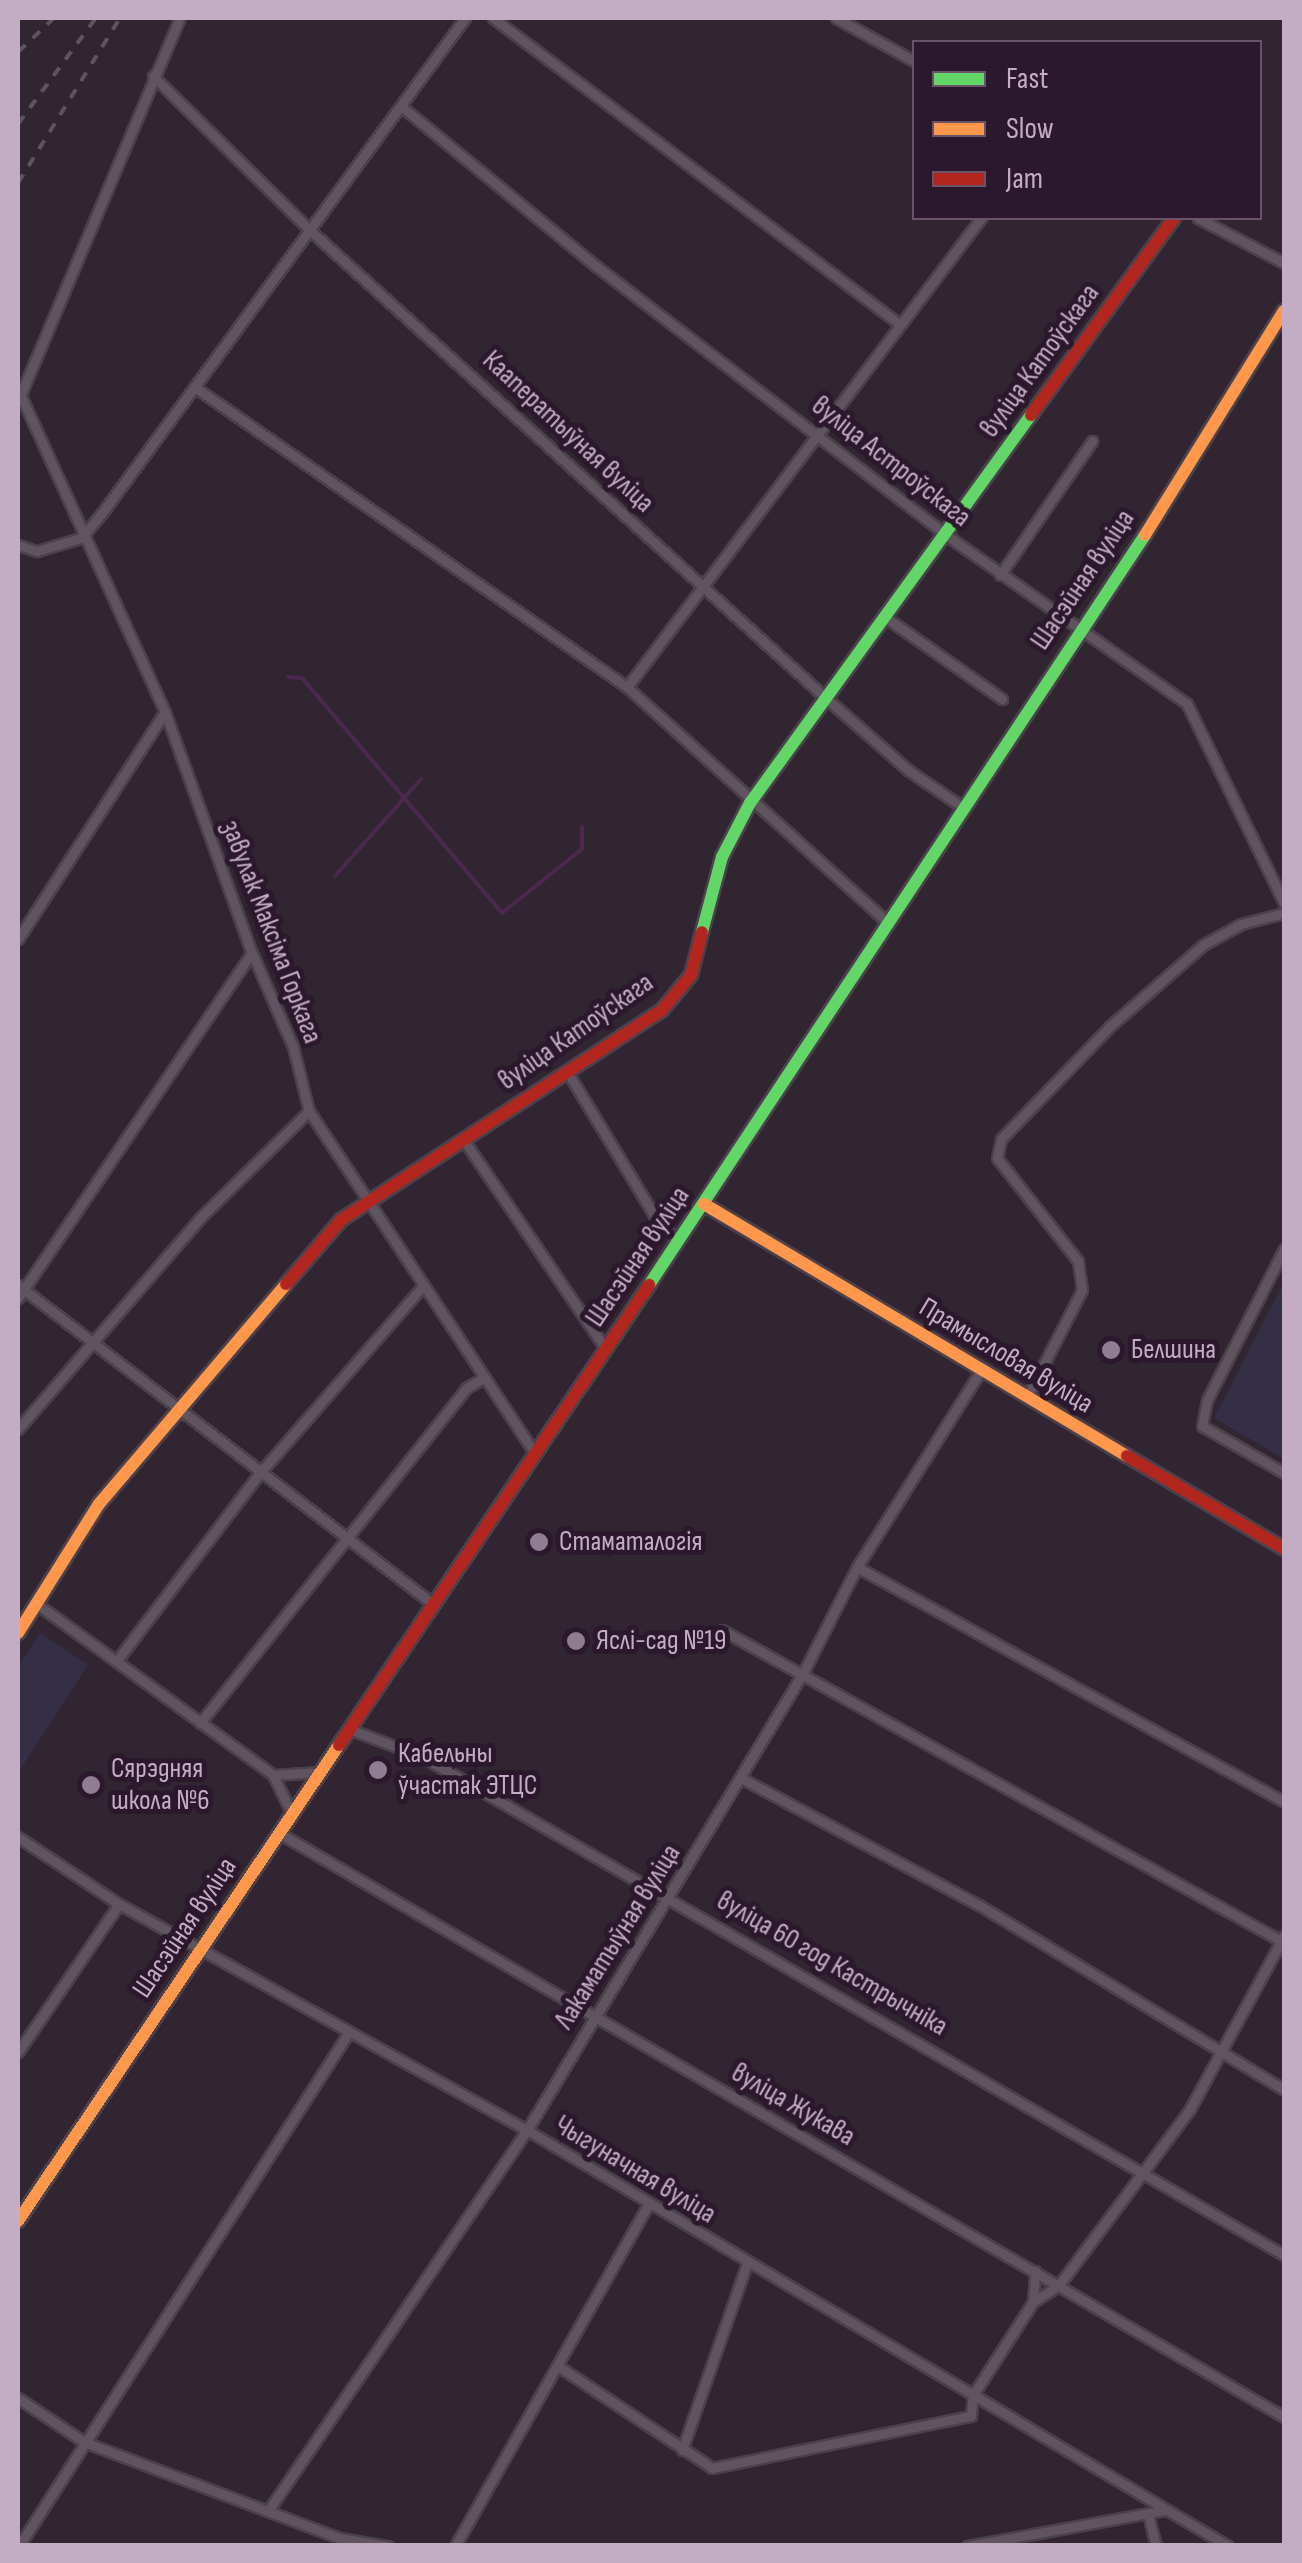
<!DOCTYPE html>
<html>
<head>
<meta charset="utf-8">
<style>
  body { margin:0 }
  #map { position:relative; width:1302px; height:2563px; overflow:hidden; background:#312531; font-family:"Sofia Sans Condensed",sans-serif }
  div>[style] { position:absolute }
  .green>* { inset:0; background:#342f46 }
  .stream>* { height:4px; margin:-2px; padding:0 2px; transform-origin:2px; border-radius:2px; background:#4c284f }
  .roads { filter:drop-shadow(2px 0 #4b414b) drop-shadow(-2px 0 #4b414b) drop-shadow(0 2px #4b414b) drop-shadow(0 -2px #4b414b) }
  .street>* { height:9px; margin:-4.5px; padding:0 4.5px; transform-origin:4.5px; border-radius:4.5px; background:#605460 }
  .fast>* { height:12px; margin:-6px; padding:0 6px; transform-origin:6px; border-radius:6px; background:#63d668 }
  .slow>* { height:12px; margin:-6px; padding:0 6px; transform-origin:6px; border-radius:6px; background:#ff974d }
  .jam>* { height:12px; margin:-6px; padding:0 6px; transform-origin:6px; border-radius:6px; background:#b3261e }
  .rail>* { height:4px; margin-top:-2px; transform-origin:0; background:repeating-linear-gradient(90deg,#5d545e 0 10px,transparent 0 20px) }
  .dots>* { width:28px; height:28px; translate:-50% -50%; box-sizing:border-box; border:5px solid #2b182c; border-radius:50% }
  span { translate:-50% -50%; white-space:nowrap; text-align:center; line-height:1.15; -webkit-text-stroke:10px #2b182c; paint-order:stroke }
  .street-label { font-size:28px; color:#c4acc5 }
  .poi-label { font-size:28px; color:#c4acc5 }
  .left { translate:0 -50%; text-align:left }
  .frame { position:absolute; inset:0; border:20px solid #c4acc5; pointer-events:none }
  .legend { position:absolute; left:912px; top:40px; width:350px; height:180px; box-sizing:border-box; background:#2b182c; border:2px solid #685369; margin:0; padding:12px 18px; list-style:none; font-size:30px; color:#c4acc5 }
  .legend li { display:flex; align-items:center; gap:20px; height:50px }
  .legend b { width:50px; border:2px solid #685369 }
</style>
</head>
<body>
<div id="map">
  <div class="green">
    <i style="clip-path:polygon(1284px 1282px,1284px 1459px,1214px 1418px)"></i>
    <i style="clip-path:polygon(40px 1633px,88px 1665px,18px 1773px,18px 1667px)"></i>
  </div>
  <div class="stream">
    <i style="left:288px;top:677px;width:14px;rotate:4deg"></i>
    <i style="left:302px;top:678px;width:309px;rotate:49.6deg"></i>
    <i style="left:502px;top:913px;width:102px;rotate:-38.7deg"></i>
    <i style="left:582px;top:849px;width:22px;rotate:-90deg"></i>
    <i style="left:335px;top:876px;width:130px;rotate:-48.4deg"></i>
  </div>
  <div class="roads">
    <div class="street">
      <i style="left:493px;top:18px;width:507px;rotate:36.98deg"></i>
      <i style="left:836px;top:18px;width:89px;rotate:28.9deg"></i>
      <i style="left:153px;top:76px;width:224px;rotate:44.5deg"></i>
      <i style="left:313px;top:233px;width:694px;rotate:42.2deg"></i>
      <i style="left:827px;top:699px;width:108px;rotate:41.2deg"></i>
      <i style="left:908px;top:770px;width:68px;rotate:34.2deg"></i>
      <i style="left:401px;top:106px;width:252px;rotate:39.4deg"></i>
      <i style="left:596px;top:266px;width:441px;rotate:37.5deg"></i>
      <i style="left:946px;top:535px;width:294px;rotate:35deg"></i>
      <i style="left:1187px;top:704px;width:221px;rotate:64deg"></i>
      <i style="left:1198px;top:218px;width:97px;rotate:27.6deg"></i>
      <i style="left:196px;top:388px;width:525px;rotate:34.75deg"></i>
      <i style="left:627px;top:687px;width:353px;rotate:42.1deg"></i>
      <i style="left:21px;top:396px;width:347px;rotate:65.5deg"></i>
      <i style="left:165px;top:712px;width:256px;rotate:70.2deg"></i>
      <i style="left:252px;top:953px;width:103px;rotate:66.4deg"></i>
      <i style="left:293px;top:1047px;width:66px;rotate:76deg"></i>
      <i style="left:309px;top:1111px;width:411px;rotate:56.6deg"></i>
      <i style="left:18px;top:401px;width:416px;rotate:-67.1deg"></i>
      <i style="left:18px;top:545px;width:20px;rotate:18deg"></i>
      <i style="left:37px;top:551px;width:46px;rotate:-16.5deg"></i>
      <i style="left:81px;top:538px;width:33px;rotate:-50deg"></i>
      <i style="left:102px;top:513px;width:614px;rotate:-53.75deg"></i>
      <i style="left:1000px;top:575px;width:163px;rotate:-55.5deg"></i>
      <i style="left:885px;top:617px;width:143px;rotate:35deg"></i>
      <i style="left:627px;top:687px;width:588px;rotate:-52.95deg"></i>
      <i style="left:18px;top:939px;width:270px;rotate:-57.1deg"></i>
      <i style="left:568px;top:1073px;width:166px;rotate:58.8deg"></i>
      <i style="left:654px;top:1215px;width:36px;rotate:48deg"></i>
      <i style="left:463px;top:1139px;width:253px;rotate:55.8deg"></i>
      <i style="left:1284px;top:1249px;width:169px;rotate:117deg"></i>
      <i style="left:1207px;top:1400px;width:26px;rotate:101deg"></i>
      <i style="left:1202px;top:1426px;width:95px;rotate:29.8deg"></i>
      <i style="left:18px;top:1285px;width:523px;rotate:37.55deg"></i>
      <i style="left:18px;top:1298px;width:417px;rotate:-55.9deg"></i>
      <i style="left:1027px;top:1397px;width:120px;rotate:-62.8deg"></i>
      <i style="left:1082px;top:1290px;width:29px;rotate:-98deg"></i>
      <i style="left:1078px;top:1261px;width:131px;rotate:-128.2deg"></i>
      <i style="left:997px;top:1158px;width:19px;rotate:-78deg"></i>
      <i style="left:1001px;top:1139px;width:156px;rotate:-46deg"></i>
      <i style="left:1109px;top:1027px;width:125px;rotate:-41.1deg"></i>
      <i style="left:1203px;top:945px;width:43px;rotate:-28.9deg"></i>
      <i style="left:1241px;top:924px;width:44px;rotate:-14.3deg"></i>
      <i style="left:18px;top:1429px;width:279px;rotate:-49.2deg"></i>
      <i style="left:200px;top:1218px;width:153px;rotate:-44.5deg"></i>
      <i style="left:857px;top:1567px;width:487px;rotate:28.8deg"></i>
      <i style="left:37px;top:1604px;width:291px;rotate:35.9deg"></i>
      <i style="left:273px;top:1775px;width:47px;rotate:-3.7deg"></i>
      <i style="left:722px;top:1630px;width:642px;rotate:29.08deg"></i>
      <i style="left:118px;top:1659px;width:231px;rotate:-52.7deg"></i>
      <i style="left:258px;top:1475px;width:251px;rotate:-48.9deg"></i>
      <i style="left:200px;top:1723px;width:428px;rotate:-51.5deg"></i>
      <i style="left:466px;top:1388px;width:20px;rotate:-30deg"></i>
      <i style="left:349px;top:1729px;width:77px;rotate:20.6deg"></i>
      <i style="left:421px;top:1756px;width:997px;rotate:30.04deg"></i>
      <i style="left:273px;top:1775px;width:43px;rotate:64deg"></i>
      <i style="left:741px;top:1778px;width:270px;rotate:28.1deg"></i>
      <i style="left:979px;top:1905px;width:357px;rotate:31.2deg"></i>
      <i style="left:279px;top:1833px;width:1162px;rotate:30.16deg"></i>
      <i style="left:18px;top:1837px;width:121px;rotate:33.6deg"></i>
      <i style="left:119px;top:1904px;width:466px;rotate:29deg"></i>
      <i style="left:527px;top:2130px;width:815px;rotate:30.69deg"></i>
      <i style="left:18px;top:2052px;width:179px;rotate:-55.7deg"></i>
      <i style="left:1033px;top:2302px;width:31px;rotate:-86deg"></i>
      <i style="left:558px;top:2366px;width:185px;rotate:33.5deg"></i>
      <i style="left:712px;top:2468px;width:264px;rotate:-11.4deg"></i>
      <i style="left:971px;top:2416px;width:21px;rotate:-85deg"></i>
      <i style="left:973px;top:2395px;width:111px;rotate:-57.2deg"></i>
      <i style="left:1033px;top:2302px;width:31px;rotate:-33deg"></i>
      <i style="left:1059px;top:2285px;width:219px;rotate:-53.3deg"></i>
      <i style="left:1190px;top:2109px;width:197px;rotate:-61.5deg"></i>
      <i style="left:18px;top:2398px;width:79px;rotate:33.7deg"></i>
      <i style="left:84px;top:2442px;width:272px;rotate:20.6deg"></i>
      <i style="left:339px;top:2538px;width:50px;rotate:9.3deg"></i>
      <i style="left:682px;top:2450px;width:198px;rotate:-70.8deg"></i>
      <i style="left:268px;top:2511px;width:461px;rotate:-55.8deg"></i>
      <i style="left:527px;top:2130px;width:534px;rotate:-58.87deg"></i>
      <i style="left:803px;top:1673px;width:119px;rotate:-63deg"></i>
      <i style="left:857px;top:1567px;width:233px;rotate:-57.8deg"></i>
      <i style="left:1148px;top:2514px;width:33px;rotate:76deg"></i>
      <i style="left:19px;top:2546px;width:607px;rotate:-57.3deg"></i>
      <i style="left:455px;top:2546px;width:390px;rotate:-60.5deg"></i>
      <i style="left:967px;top:2546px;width:202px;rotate:-10.3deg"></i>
    </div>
    <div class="fast">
      <i style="left:702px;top:932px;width:78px;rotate:-75.1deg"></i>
      <i style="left:722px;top:857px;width:61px;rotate:-62.6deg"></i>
      <i style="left:750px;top:803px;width:479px;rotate:-54.1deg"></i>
      <i style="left:649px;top:1285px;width:899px;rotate:-56.52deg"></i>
    </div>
    <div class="slow">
      <i style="left:1145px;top:535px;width:264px;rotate:-58.2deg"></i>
      <i style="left:704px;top:1204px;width:492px;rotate:30.8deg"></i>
      <i style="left:18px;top:1633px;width:152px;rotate:-57.9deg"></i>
      <i style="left:99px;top:1504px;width:289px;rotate:-49.6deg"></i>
      <i style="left:18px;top:2221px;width:574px;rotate:-56.01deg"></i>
    </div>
    <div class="jam">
      <i style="left:1031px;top:415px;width:243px;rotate:-54deg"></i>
      <i style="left:286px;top:1284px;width:84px;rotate:-49.3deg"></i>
      <i style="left:341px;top:1220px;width:384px;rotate:-33.2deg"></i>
      <i style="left:662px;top:1010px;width:45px;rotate:-50.4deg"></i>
      <i style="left:691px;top:975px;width:44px;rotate:-75.7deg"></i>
      <i style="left:1127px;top:1456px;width:182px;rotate:30.6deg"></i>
      <i style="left:339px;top:1745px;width:555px;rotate:-56.02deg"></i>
    </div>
  </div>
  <div class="rail">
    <i style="left:18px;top:52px;width:50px;rotate:-43.4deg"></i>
    <i style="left:18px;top:124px;width:132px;rotate:-53.7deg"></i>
    <i style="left:18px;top:183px;width:194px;rotate:-58.3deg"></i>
  </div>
  <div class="dots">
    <i style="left:1111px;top:1350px;background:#917d91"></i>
    <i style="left:539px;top:1542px;background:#917d91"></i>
    <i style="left:576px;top:1641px;background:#917d91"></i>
    <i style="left:378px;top:1770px;background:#917d91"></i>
    <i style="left:91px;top:1785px;background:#917d91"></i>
  </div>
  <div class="street-label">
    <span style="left:1040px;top:361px;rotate:-54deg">вуліца Катоўскага</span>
    <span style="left:568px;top:432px;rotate:43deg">Кааператыўная вуліца</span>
    <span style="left:891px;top:462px;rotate:38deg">вуліца Астроўскага</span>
    <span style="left:1083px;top:580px;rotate:-56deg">Шасэйная вуліца</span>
    <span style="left:271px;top:932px;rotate:69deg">завулак Максіма Горкага</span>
    <span style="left:576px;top:1032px;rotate:-35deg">вуліца Катоўскага</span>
    <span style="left:638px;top:1257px;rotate:-56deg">Шасэйная вуліца</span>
    <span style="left:1006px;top:1356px;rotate:31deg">Прамысловая вуліца</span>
    <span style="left:185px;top:1928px;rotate:-56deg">Шасэйная вуліца</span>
    <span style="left:618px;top:1937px;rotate:-58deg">Лакаматыўная вуліца</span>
    <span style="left:832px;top:1964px;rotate:30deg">вуліца 60 год Кастрычніка</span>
    <span style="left:793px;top:2105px;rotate:30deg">вуліца Жукава</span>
    <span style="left:635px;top:2170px;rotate:31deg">Чыгуначная вуліца</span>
  </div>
  <div class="poi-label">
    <span class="left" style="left:1131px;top:1350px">Белшина</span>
    <span class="left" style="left:559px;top:1542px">Стаматалогія</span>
    <span class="left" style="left:596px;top:1641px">Яслі-сад №19</span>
    <span class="left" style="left:398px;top:1770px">Кабельны<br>ўчастак ЭТЦС</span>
    <span class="left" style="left:111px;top:1785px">Сярэдняя<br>школа №6</span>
  </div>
  <div class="frame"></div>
  <ul class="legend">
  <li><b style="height:12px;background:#63d668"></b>Fast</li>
  <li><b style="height:12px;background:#ff974d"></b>Slow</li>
  <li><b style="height:12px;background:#b3261e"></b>Jam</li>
  </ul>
</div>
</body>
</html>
